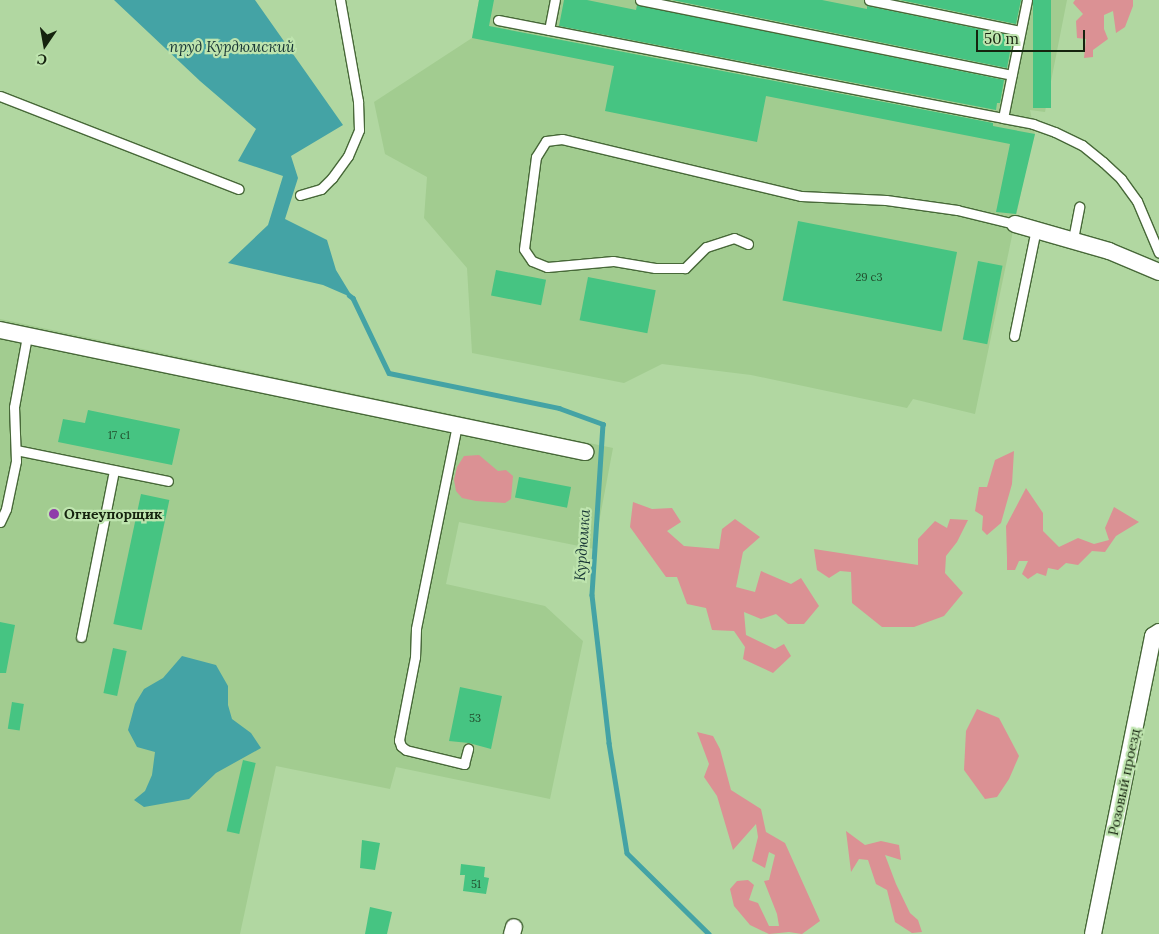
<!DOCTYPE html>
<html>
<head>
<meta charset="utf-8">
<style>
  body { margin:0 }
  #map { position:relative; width:1159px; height:934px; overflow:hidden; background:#b1d7a1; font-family:Lora,serif }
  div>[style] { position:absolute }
  .built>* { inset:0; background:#a2cc90 }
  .green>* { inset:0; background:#db9194 }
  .water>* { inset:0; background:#44a3a5 }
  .stream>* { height:4.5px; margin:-2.25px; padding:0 2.25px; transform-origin:2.25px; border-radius:2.25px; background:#44a3a5 }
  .building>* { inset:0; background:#46c482; transform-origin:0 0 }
  .roads { filter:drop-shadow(1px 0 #476838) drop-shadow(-1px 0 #476838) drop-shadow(0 1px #476838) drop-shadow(0 -1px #476838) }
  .service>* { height:9px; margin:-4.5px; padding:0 4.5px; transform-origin:4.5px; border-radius:4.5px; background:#fff }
  .minor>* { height:16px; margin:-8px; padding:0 8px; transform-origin:8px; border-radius:8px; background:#fff }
  .dots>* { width:14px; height:14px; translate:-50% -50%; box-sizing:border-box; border:2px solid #bee4ae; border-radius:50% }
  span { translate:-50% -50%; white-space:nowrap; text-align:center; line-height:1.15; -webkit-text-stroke:4.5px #bee4ae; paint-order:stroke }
  .number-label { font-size:11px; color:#214b2b }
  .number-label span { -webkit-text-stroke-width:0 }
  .poi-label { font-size:14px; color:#15230e; font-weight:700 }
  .left { translate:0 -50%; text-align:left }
  .street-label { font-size:14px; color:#15230e }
  .water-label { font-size:15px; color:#173535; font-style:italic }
  .north { position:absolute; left:20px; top:20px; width:50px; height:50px; -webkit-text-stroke:4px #bee4ae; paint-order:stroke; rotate:192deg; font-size:14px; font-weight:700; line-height:20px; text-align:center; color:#15230e }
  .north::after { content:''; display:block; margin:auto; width:18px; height:22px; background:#15230e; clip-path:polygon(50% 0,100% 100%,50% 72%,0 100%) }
  .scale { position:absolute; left:976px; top:30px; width:109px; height:22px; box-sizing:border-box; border:2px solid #15230e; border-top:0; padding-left:6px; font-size:15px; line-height:18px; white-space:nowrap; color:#15230e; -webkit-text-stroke:4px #bee4ae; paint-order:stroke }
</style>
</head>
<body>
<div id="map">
  <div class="built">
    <i style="clip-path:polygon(479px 0,1067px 0,1045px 112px,1030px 110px,1035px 134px,1029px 154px,975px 414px,913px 399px,907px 408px,751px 375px,662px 364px,624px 383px,472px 353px,467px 268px,424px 218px,427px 177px,385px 154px,374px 102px,472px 38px)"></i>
    <i style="clip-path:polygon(0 319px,613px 448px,594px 549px,459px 522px,446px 584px,545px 606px,583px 641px,550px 799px,396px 767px,390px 789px,276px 766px,240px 934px,0 934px)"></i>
  </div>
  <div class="green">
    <i style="clip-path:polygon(1075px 0,1133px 0,1133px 6px,1125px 27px,1116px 33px,1113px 11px,1104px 15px,1104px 29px,1108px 39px,1093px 50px,1093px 57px,1084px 58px,1086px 39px,1077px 38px,1076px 21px,1083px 14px,1073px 3px)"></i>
    <i style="clip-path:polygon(1014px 451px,1012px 484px,1001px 523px,987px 535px,982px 530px,983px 516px,975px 511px,979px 487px,987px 487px,995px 460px)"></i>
    <i style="clip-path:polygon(479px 455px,498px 471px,506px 470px,513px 476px,511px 499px,505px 503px,476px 501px,462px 498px,456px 491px,454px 480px,457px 467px,464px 456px)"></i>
    <i style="clip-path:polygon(1026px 488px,1043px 513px,1043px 531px,1059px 547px,1078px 538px,1094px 544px,1109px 540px,1105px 528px,1114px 507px,1139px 522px,1116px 536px,1105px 552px,1092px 551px,1078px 565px,1066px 563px,1058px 570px,1048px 568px,1046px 576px,1037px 573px,1028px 579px,1022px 574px,1028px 561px,1019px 561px,1015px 570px,1007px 570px,1007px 558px,1006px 526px)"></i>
    <i style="clip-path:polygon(633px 502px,652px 509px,672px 508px,681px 522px,667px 531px,684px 546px,719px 549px,722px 529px,735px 519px,760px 537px,743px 552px,736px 587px,755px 592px,761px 571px,791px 584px,801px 578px,819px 606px,804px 624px,788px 624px,776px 614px,761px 619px,744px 612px,746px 635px,775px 649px,784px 644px,791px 656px,773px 673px,743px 659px,745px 647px,734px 631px,712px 630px,706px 608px,687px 604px,677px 577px,666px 577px,630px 527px)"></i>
    <i style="clip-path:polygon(950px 519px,968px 520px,957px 542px,946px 556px,945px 573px,963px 593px,944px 616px,914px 627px,882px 627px,852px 603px,851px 572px,840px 571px,829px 578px,817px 570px,814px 549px,918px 565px,918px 539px,935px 521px,947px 528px)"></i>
    <i style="clip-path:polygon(977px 709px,999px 718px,1019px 756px,1009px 779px,997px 797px,985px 799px,964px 770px,966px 731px)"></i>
    <i style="clip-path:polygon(697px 732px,713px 736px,720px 749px,731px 790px,761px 809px,766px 832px,785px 843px,820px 921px,802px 934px,789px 932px,769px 934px,750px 925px,734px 906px,730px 889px,737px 881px,748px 880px,754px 885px,749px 900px,758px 903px,769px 926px,779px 926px,777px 914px,764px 881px,769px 880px,775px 855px,769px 852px,765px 868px,752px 861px,758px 837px,756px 824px,733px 850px,717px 796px,704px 777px,709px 764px)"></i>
    <i style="clip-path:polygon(846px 831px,865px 845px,881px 841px,899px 845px,901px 860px,885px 855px,896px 884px,910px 913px,918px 920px,922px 932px,912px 933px,895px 922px,887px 890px,876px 884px,868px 860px,859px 859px,851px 872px)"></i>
  </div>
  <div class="water">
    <i style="clip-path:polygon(114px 0,255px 0,343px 125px,291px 156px,298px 178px,285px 219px,327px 240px,336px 270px,353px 298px,323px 285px,228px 263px,268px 225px,283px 176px,238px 161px,256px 129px,200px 81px)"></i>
    <i style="clip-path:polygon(182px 656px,216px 665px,228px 686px,228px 705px,232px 719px,251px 733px,261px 748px,216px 773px,189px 799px,144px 807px,134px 800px,145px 791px,152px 775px,155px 752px,137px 747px,128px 730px,135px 704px,144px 689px,163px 678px)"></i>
  </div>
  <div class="stream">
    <i style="left:349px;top:295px;width:5px;rotate:37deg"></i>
    <i style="left:353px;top:298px;width:83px;rotate:64.4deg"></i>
    <i style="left:389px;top:373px;width:174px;rotate:11.6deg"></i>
    <i style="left:559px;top:408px;width:47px;rotate:20deg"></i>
    <i style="left:603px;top:424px;width:171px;rotate:93.7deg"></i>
    <i style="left:592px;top:595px;width:149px;rotate:83.4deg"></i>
    <i style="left:609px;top:743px;width:111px;rotate:80.7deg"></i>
    <i style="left:627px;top:853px;width:115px;rotate:44.6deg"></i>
  </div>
  <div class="building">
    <i style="clip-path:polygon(479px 0,494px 0,489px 26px,993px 123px,993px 126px,1035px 134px,1016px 214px,996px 212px,1010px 144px,766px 96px,757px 142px,605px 111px,614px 66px,472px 38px)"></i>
    <i style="clip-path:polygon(564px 0,587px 0,636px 10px,637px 5px,1004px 80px,1000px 103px,997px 103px,996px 110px,559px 26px)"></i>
    <i style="clip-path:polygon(672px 0,822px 0,867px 9px,867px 6px,1013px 36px,1007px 68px)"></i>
    <i style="clip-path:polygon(900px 0,1021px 0,1016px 24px)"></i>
    <i style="left:1033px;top:0;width:18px;height:108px"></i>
    <i style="left:798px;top:221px;width:162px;height:81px;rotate:11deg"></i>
    <i style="left:978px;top:261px;width:25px;height:80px;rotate:11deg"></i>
    <i style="left:496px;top:270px;width:51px;height:26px;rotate:11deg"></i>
    <i style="left:588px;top:277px;width:69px;height:44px;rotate:11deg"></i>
    <i style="clip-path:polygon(88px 410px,180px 429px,172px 465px,58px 442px,63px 419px,85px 423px)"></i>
    <i style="left:519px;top:477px;width:53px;height:21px;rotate:11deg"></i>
    <i style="left:141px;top:494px;width:29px;height:133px;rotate:12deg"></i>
    <i style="clip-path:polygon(0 622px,15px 625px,6px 673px,0 673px)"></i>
    <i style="left:113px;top:648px;width:14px;height:46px;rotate:12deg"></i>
    <i style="clip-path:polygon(460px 687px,502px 696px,491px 749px,469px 743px,449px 741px)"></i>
    <i style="left:12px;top:702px;width:12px;height:27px;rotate:9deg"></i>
    <i style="left:243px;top:760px;width:13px;height:73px;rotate:13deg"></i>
    <i style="clip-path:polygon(362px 840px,380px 843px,375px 870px,360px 868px)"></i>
    <i style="clip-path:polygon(461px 864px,485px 867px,484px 877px,489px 878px,486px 894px,463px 891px,465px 875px,460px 875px)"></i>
    <i style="clip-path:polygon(370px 907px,392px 912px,387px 934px,365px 934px)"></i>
  </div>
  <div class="roads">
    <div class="service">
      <i style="left:640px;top:0;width:379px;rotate:11.4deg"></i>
      <i style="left:869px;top:0;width:154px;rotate:11.6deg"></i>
      <i style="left:1027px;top:0;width:120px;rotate:101.5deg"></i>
      <i style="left:1003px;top:118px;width:31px;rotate:11deg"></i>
      <i style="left:1033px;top:124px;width:23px;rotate:20deg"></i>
      <i style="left:1055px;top:132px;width:30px;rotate:26deg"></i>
      <i style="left:1082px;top:145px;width:27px;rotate:39deg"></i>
      <i style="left:1103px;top:162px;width:25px;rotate:43deg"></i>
      <i style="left:1121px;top:179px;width:27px;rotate:54deg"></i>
      <i style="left:1137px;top:201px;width:56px;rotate:67.1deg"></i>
      <i style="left:498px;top:20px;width:514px;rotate:10.98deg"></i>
      <i style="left:549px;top:30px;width:31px;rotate:-79deg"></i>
      <i style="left:0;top:96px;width:256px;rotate:21.3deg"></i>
      <i style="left:300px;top:195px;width:22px;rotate:-16deg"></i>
      <i style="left:321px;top:189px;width:16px;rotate:-45deg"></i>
      <i style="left:332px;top:178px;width:27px;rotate:-54deg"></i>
      <i style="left:348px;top:156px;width:28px;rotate:-67deg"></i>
      <i style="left:359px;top:130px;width:29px;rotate:-92deg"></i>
      <i style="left:358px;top:101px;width:103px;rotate:-100.1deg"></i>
      <i style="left:1073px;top:239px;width:33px;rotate:-79deg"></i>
      <i style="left:748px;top:244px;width:15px;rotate:-157deg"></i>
      <i style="left:734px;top:238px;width:29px;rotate:162deg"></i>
      <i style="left:706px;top:247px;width:30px;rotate:135deg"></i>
      <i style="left:685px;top:268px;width:30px;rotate:180deg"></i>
      <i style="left:655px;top:268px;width:43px;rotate:-170.5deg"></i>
      <i style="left:613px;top:261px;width:66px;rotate:174.8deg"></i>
      <i style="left:547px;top:267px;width:16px;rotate:-158deg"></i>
      <i style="left:532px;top:261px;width:14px;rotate:-124deg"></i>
      <i style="left:524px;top:249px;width:93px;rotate:-82.6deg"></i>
      <i style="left:536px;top:157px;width:19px;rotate:-58deg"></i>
      <i style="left:546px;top:141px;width:16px;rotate:-7deg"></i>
      <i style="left:562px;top:139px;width:246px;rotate:13.4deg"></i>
      <i style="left:801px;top:196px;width:85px;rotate:2.7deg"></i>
      <i style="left:886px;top:200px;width:72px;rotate:8deg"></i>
      <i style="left:957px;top:210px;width:60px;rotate:13.6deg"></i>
      <i style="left:1014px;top:336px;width:109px;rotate:-78.4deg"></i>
      <i style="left:457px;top:425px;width:208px;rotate:101.4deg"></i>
      <i style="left:416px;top:629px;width:28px;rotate:92deg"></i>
      <i style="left:415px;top:657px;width:85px;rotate:100.9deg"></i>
      <i style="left:399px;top:740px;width:6px;rotate:72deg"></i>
      <i style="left:401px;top:746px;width:6px;rotate:39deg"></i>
      <i style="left:406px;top:750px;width:60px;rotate:13.6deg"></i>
      <i style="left:464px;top:764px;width:16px;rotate:-75deg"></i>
      <i style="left:16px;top:450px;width:155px;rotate:11.5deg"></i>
      <i style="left:0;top:522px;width:14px;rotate:-65deg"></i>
      <i style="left:6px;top:509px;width:49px;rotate:-78.2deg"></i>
      <i style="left:16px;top:461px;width:54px;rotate:-92.1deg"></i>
      <i style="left:14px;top:407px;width:72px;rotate:-79.6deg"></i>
      <i style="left:81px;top:637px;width:170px;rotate:-78.8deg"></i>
    </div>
    <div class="minor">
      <i style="left:1015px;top:224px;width:98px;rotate:16deg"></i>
      <i style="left:1109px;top:251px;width:54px;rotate:22.8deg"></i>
      <i style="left:0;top:330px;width:598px;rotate:11.78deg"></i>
      <i style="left:512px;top:934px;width:7px;rotate:-74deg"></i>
      <i style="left:1093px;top:934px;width:304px;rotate:-78.6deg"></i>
      <i style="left:1153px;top:636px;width:7px;rotate:-34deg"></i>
    </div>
  </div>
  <div class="dots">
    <i style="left:54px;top:514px;background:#8f3caa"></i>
  </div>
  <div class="number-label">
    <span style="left:869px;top:277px">29 с3</span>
    <span style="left:119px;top:435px">17 с1</span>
    <span style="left:475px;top:718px">53</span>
    <span style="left:476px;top:884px">51</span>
  </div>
  <div class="poi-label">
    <span class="left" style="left:64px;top:514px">Огнеупорщик</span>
  </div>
  <div class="street-label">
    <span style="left:1124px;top:782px;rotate:-78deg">Розовый проезд</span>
  </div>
  <div class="water-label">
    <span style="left:232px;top:47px">пруд Курдюмский</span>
    <span style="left:582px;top:545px;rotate:-86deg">Курдюмка</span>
  </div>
  <div class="north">С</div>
  <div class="scale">50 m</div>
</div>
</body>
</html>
